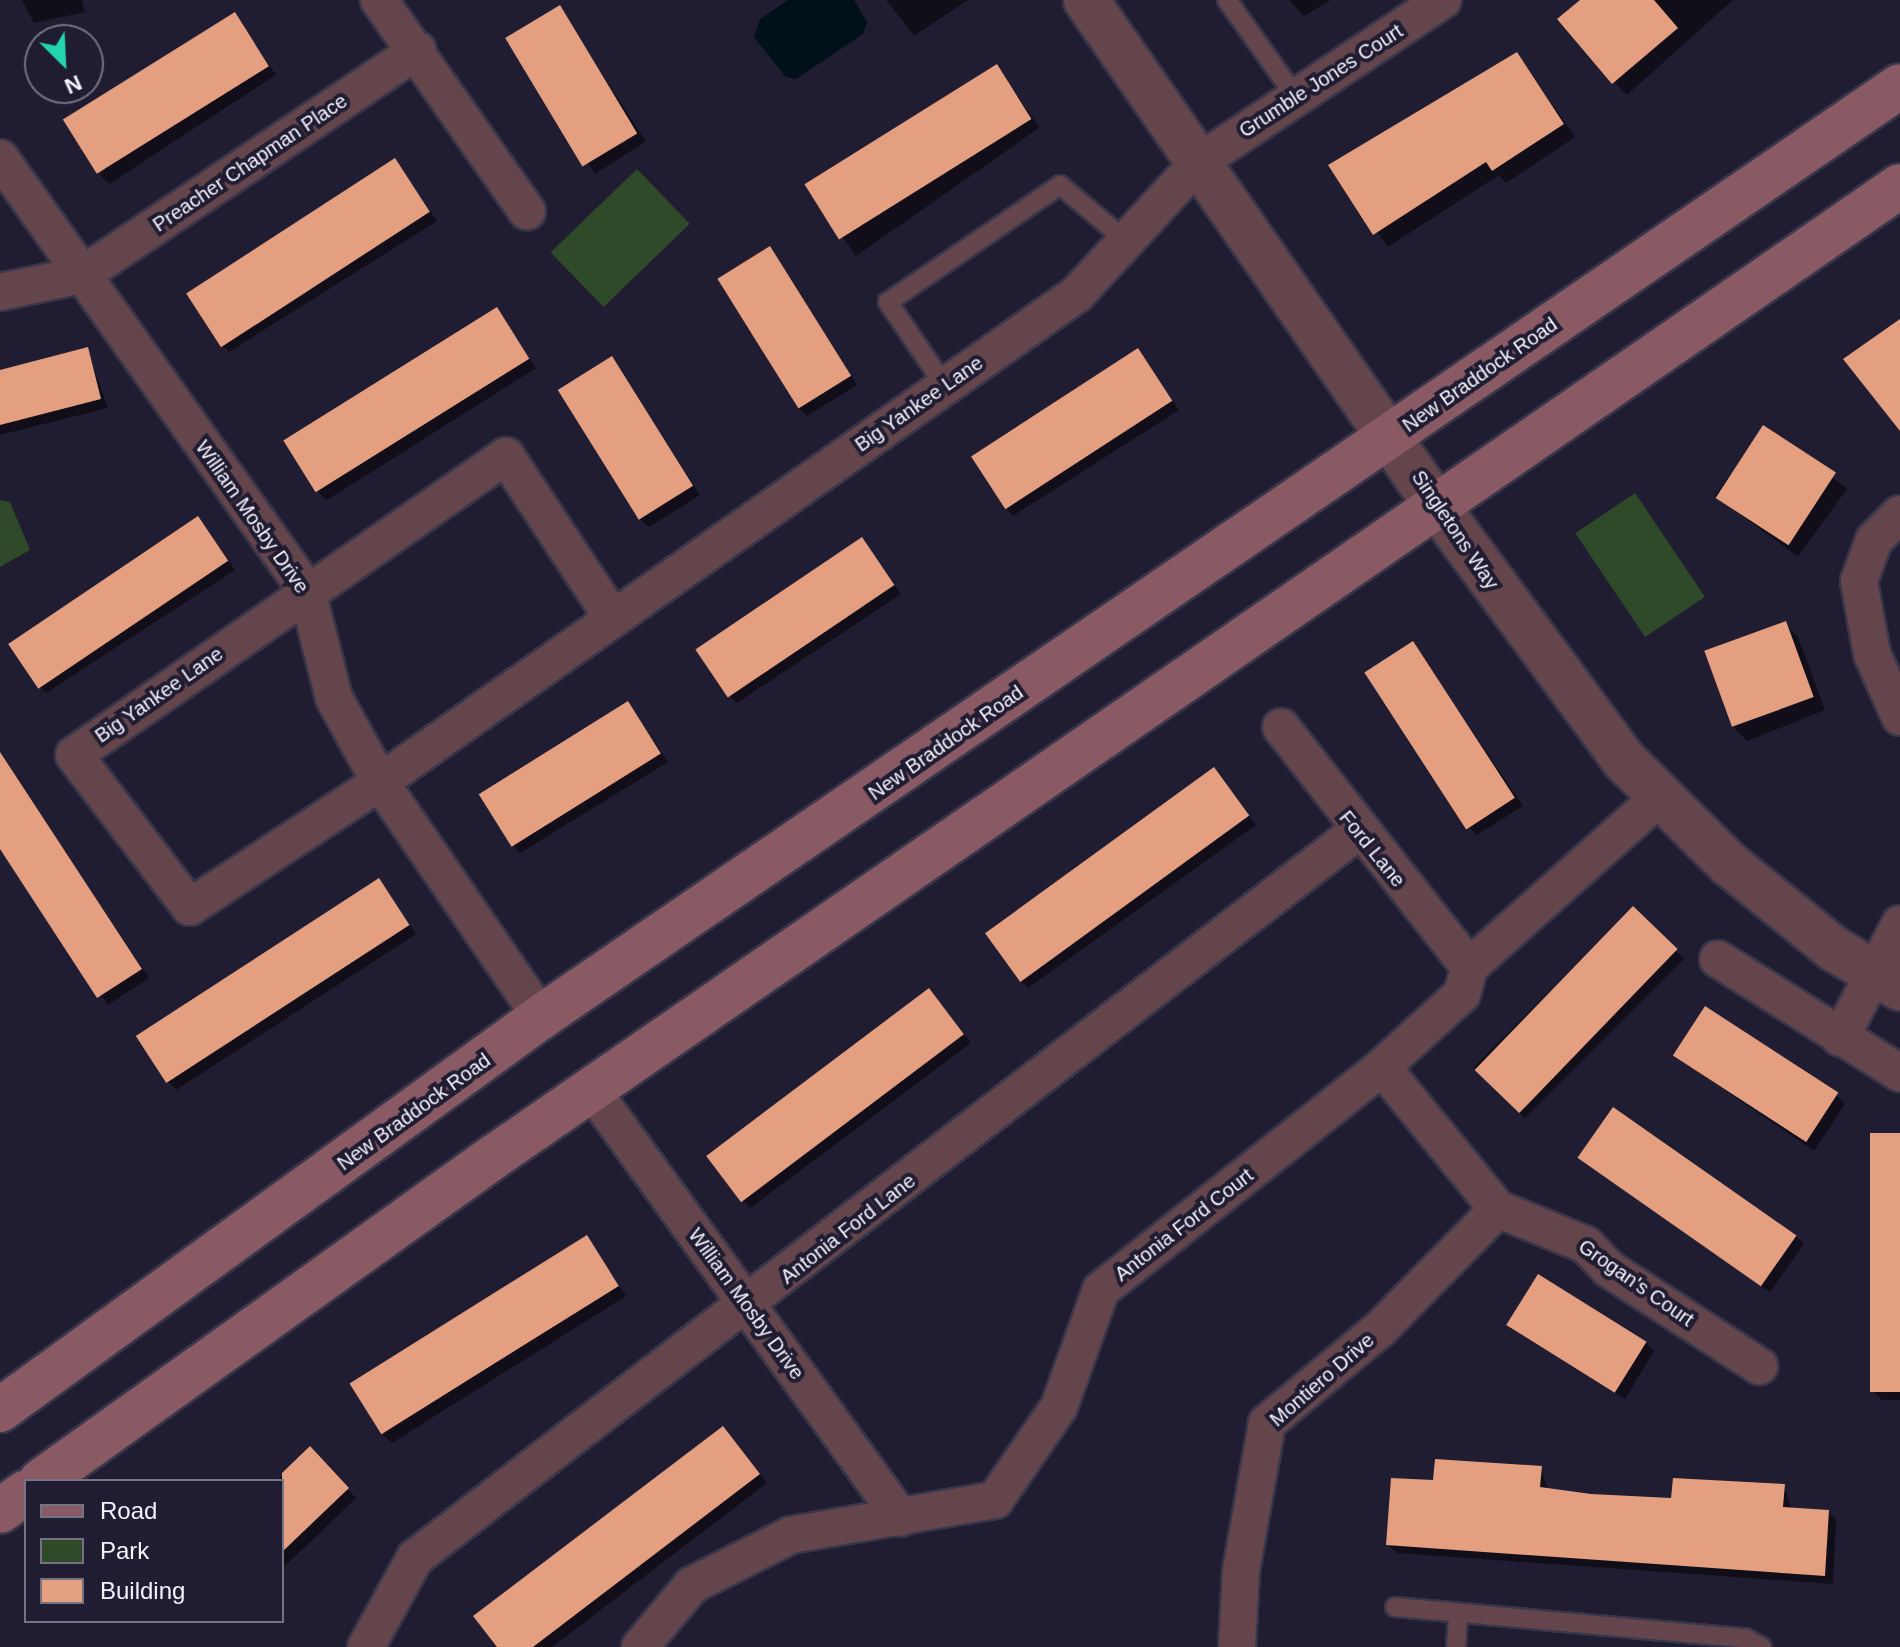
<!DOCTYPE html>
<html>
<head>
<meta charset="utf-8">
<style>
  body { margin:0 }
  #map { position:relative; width:1900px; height:1647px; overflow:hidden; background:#201c31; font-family:Arial,sans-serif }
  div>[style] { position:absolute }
  .green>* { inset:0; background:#2e4a28; transform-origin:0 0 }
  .water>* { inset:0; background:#00111a }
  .shadow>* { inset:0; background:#0007; transform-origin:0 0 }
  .building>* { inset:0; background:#e49f81; transform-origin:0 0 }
  .roads { filter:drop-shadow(2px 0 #39364a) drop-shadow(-2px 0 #39364a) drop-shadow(0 2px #39364a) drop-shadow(0 -2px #39364a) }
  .service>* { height:18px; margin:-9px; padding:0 9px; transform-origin:9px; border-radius:9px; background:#63454b }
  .minor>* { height:36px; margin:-18px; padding:0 18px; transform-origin:18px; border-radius:18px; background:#63454b }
  .tertiary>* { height:44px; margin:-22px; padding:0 22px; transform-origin:22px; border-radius:22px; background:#63454b }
  .secondary>* { height:44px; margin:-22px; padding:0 22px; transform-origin:22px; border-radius:22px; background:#895a63 }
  span { translate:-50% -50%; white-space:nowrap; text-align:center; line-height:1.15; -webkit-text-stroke:8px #201c31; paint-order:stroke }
  .street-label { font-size:20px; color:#f4f3fe }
  .legend { position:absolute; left:24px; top:1479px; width:260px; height:144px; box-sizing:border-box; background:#201c31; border:2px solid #757283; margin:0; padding:10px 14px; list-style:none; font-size:24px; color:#f4f3fe }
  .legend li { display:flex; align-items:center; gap:16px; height:40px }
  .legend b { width:40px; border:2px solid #757283 }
  .north { position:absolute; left:24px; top:24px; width:80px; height:80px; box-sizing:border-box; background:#201c31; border:2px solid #757283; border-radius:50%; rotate:156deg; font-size:22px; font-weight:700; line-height:32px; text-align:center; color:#f4f3fe }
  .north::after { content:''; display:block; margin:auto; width:28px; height:36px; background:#23d5af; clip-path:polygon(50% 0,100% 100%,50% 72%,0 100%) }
</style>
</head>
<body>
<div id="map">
  <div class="green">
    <i style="left:637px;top:169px;width:76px;height:120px;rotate:46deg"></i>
    <i style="left:1635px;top:493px;width:125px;height:72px;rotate:56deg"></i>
    <i style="clip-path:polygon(0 500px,10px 502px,30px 550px,0 567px)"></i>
  </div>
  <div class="water">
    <i style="clip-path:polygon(788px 0,854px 0,867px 22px,863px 34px,796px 79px,786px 77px,754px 37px,760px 19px)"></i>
  </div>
  <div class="shadow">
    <i style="clip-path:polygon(22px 0,82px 0,85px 12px,34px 23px)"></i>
    <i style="clip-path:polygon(886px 0,968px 0,914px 36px)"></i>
    <i style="clip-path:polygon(1289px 0,1331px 0,1304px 16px)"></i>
    <i style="clip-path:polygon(1581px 0,1733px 0,1627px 95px,1614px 82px)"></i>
    <i style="left:559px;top:8px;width:159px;height:60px;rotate:57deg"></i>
    <i style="clip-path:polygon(235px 15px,276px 75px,109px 184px,100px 175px)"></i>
    <i style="clip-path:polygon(1517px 54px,1575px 137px,1506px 183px,1499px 175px,1388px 247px,1330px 166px)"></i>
    <i style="left:997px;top:67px;width:74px;height:224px;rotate:55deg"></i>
    <i style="clip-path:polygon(395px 160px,437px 221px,229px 352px,221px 344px)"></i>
    <i style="clip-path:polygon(770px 249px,857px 385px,807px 416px,798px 407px)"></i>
    <i style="clip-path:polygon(496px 310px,536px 368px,327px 500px,318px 492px)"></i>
    <i style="clip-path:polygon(87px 349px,108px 408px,0 435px,0 372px)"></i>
    <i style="clip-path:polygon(1137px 350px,1179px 410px,1013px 516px,1005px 507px)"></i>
    <i style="clip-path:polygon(612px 359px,700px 495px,649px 527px,640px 519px)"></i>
    <i style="left:1764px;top:428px;width:103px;height:84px;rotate:36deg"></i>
    <i style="clip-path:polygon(198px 518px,235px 570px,46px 693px,37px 684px)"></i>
    <i style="clip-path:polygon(862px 540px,901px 594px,737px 703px,728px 694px)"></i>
    <i style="clip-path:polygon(1785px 624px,1798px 637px,1825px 710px,1747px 741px,1734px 728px)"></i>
    <i style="clip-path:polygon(1413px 644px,1523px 806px,1477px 835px,1469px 827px)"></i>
    <i style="clip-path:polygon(628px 703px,668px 762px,520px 853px,512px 844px)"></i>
    <i style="clip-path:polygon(4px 761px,149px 978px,108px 1005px,0 845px)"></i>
    <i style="clip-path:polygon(1214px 770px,1256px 825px,1028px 988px,1020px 980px)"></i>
    <i style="clip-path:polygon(379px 881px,416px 934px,176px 1090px,167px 1081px)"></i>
    <i style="left:1633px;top:908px;width:72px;height:225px;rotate:45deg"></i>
    <i style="clip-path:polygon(937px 999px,971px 1043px,750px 1208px,708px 1154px)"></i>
    <i style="clip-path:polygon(1674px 1055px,1836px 1095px,1845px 1104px,1814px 1151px)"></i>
    <i style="clip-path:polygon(1900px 1135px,1900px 1400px,1882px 1400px,1873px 1391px)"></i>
    <i style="clip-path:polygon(1580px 1157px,1796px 1236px,1804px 1244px,1770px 1292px)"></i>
    <i style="clip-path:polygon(587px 1238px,626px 1296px,392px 1443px,383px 1435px)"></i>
    <i style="clip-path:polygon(1509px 1325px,1646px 1343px,1654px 1351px,1625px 1399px)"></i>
    <i style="clip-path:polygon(723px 1428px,767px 1483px,552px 1647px,499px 1647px)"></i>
    <i style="clip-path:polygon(310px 1449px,356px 1498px,282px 1569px,282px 1481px,276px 1481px)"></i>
    <i style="clip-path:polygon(1541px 1468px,1548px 1490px,1591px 1496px,1673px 1500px,1784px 1486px,1792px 1510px,1828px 1512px,1836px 1520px,1833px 1584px,1397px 1553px,1388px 1545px,1435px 1482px)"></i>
  </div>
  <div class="building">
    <i style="clip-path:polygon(1580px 0,1654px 0,1678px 28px,1612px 84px,1557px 19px)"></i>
    <i style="left:560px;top:5px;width:150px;height:64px;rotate:59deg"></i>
    <i style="left:235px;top:12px;width:64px;height:203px;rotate:58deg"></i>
    <i style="clip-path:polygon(1517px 52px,1564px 124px,1492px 171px,1486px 162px,1373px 235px,1328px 165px)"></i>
    <i style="left:997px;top:64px;width:65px;height:227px;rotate:58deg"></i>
    <i style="left:395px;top:158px;width:64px;height:249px;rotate:57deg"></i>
    <i style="left:770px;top:246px;width:153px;height:62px;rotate:58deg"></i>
    <i style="left:497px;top:307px;width:61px;height:252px;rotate:58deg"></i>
    <i style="clip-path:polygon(1900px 319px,1900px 431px,1843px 359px)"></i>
    <i style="clip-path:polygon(88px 347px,101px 399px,0 425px,0 370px)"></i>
    <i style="left:1138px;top:348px;width:63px;height:199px;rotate:57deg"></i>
    <i style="left:612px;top:356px;width:153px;height:64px;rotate:58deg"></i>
    <i style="left:1763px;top:425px;width:87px;height:87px;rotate:33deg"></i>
    <i style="left:198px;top:516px;width:54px;height:229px;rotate:56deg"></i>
    <i style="left:862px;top:537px;width:58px;height:201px;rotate:56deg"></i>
    <i style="left:1786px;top:621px;width:81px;height:87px;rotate:70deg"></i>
    <i style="left:1413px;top:641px;width:187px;height:58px;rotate:57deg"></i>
    <i style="left:628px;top:701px;width:62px;height:176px;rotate:58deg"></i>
    <i style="clip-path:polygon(0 752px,142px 969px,97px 998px,0 849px)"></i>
    <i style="left:1214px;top:767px;width:60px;height:283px;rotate:54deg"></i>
    <i style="left:379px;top:878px;width:56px;height:290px;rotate:57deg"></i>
    <i style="left:1633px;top:906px;width:62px;height:228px;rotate:44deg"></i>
    <i style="left:929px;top:988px;width:58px;height:279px;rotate:53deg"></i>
    <i style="left:1705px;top:1006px;width:159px;height:59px;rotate:33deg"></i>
    <i style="left:1613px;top:1107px;width:224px;height:62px;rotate:35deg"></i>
    <i style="left:1900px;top:1133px;width:259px;height:30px;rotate:90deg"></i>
    <i style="left:587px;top:1235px;width:60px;height:280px;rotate:58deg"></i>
    <i style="left:1538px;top:1274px;width:128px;height:60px;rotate:32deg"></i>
    <i style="clip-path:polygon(723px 1426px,760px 1474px,533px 1647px,497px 1647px,473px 1616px)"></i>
    <i style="clip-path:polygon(310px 1446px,349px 1488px,282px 1552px,282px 1473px)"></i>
    <i style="clip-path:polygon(1435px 1459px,1542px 1466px,1540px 1487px,1591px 1494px,1671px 1498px,1673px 1478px,1785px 1484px,1783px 1507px,1829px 1510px,1825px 1576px,1386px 1545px,1391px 1478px,1433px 1480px)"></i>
  </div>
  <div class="roads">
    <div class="service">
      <i style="left:1227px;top:0;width:119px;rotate:54.6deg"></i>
      <i style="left:945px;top:386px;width:102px;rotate:-124.2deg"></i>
      <i style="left:888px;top:302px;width:208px;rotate:-34.2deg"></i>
      <i style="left:1060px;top:185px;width:84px;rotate:40.2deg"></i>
      <i style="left:1395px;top:1607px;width:351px;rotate:5.1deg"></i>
      <i style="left:1745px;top:1638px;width:19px;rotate:28deg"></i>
      <i style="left:1456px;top:1647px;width:30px;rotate:-86deg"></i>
    </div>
    <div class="minor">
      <i style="left:379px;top:0;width:258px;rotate:55deg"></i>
      <i style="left:0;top:158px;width:531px;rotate:54.66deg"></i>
      <i style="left:307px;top:591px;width:110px;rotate:75.8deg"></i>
      <i style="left:334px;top:698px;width:96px;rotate:61.3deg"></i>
      <i style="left:380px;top:782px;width:285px;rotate:55.6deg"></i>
      <i style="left:0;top:292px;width:84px;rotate:-11.7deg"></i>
      <i style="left:82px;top:275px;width:404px;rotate:-33.8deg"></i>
      <i style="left:1900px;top:514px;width:37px;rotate:135deg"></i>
      <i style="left:1874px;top:540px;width:44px;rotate:110.1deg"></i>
      <i style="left:1859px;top:581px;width:74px;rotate:79.9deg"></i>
      <i style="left:1872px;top:654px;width:69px;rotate:66deg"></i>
      <i style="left:612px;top:617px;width:193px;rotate:-123.4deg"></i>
      <i style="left:506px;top:456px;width:525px;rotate:145.31deg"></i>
      <i style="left:74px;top:755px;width:191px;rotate:52.7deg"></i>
      <i style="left:190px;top:907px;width:227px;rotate:-33.3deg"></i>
      <i style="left:380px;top:782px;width:851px;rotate:-35deg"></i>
      <i style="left:1077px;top:294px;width:180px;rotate:-47.3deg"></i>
      <i style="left:1199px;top:162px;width:293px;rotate:-33.6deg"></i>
      <i style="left:1281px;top:727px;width:305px;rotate:51.9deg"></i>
      <i style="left:1718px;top:959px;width:215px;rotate:32.1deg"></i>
      <i style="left:1840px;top:1038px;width:129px;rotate:-62.2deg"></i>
      <i style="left:1382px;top:1067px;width:183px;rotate:50.8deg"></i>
      <i style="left:1498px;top:1209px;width:95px;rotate:22.2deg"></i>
      <i style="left:1586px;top:1245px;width:33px;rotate:46deg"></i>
      <i style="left:1609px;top:1269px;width:179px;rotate:32.9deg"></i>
      <i style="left:591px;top:1089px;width:529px;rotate:54.15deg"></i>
      <i style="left:366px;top:1647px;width:102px;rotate:-61.2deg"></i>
      <i style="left:415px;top:1558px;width:1189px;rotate:-37.62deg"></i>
      <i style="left:640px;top:1647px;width:81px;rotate:-50deg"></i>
      <i style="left:692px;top:1585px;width:111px;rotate:-26.8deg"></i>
      <i style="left:791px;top:1535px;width:207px;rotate:-9.7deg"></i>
      <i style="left:995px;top:1500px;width:113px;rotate:-55.5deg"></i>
      <i style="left:1059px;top:1407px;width:124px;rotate:-70.3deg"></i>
      <i style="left:1101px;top:1290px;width:359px;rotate:-38.4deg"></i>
      <i style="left:1382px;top:1067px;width:108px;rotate:-42.4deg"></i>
      <i style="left:1462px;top:994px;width:28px;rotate:-75deg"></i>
      <i style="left:1469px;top:967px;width:256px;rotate:-41.7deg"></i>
      <i style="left:1237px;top:1647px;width:76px;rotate:-87deg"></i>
      <i style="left:1241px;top:1571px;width:150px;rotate:-80deg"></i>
      <i style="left:1267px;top:1423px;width:148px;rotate:-39.8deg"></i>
      <i style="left:1381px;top:1328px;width:167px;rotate:-45.5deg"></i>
    </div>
    <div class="tertiary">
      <i style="left:1086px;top:0;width:614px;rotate:55.28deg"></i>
      <i style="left:1436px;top:505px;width:315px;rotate:53.6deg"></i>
      <i style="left:1623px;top:759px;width:149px;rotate:44.7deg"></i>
      <i style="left:1729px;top:864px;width:135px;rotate:39deg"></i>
      <i style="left:1834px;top:949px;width:77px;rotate:30.6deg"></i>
    </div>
    <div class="secondary">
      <i style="left:0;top:1410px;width:669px;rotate:-36deg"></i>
      <i style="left:541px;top:1017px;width:1647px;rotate:-34.41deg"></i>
      <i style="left:41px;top:1481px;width:558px;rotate:-35.6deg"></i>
      <i style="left:495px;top:1156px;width:1707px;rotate:-34.62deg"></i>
      <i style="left:0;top:1511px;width:32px;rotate:-36deg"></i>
    </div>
  </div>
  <div class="street-label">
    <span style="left:1321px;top:81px;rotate:-33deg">Grumble Jones Court</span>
    <span style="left:250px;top:163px;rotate:-34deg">Preacher Chapman Place</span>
    <span style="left:1480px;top:375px;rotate:-35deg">New Braddock Road</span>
    <span style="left:919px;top:404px;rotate:-35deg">Big Yankee Lane</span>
    <span style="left:252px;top:517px;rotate:55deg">William Mosby Drive</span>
    <span style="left:1455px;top:530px;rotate:56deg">Singletons Way</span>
    <span style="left:159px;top:695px;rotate:-35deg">Big Yankee Lane</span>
    <span style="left:946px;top:743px;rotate:-35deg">New Braddock Road</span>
    <span style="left:1372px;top:849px;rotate:51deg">Ford Lane</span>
    <span style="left:414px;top:1112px;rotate:-36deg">New Braddock Road</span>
    <span style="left:1184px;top:1225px;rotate:-38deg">Antonia Ford Court</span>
    <span style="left:848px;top:1229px;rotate:-38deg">Antonia Ford Lane</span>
    <span style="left:1636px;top:1283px;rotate:35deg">Grogan's Court</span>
    <span style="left:746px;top:1304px;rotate:54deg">William Mosby Drive</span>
    <span style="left:1322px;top:1380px;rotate:-41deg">Montiero Drive</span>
  </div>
  <ul class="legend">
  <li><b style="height:10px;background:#895a63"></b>Road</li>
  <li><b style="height:22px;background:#2e4a28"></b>Park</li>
  <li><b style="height:22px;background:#e49f81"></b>Building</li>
  </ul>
  <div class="north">N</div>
</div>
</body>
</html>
